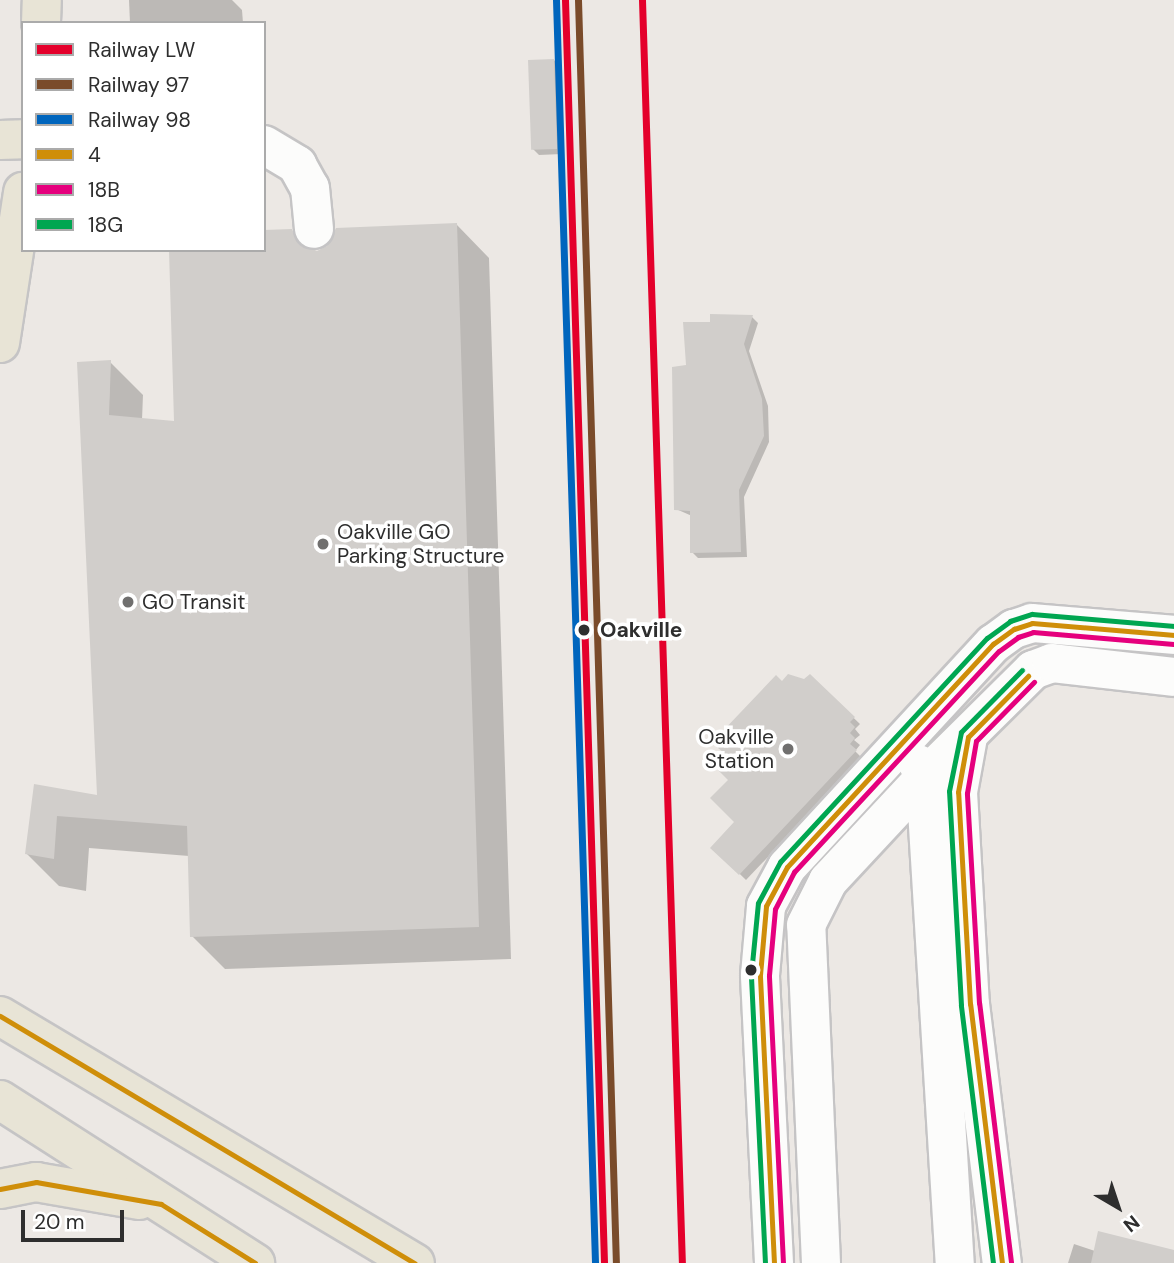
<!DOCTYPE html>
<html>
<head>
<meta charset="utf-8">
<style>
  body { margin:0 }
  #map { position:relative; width:1174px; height:1263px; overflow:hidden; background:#ece8e4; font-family:"DM Sans",sans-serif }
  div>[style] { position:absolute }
  .shadow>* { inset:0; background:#0003 }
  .building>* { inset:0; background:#d1cecb; transform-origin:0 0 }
  .roads { filter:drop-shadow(2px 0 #c5c4c5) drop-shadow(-2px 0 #c5c4c5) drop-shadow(0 2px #c5c4c5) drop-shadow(0 -2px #c5c4c5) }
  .minor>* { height:38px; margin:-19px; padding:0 19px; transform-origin:19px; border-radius:19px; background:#fcfcfb }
  .major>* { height:38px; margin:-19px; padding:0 19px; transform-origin:19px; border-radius:19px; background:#e8e4d6 }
  .bus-1>* { height:5px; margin:-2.5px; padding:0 2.5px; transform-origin:2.5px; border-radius:2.5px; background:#cf8e09 }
  .bus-2>* { height:5px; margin:-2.5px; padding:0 2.5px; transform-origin:2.5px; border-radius:2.5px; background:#e5007d }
  .bus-3>* { height:5px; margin:-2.5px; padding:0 2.5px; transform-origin:2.5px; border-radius:2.5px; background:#00a651 }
  .rail-1>* { height:7px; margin:-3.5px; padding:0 3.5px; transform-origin:3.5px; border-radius:3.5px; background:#e4002b }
  .rail-2>* { height:7px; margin:-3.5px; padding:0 3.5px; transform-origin:3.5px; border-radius:3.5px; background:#7a4b2a }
  .rail-3>* { height:7px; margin:-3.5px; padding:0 3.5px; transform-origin:3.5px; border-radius:3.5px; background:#0065bd }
  .dots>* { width:19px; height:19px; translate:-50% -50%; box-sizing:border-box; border:4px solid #fff; border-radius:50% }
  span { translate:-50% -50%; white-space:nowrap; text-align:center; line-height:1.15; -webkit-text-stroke:7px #fff; paint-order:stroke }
  .poi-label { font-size:21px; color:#2e2e2e }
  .left { translate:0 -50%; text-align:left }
  .right { translate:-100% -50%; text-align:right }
  .stop-label { font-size:21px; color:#2e2e2e; font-weight:700 }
  .legend { position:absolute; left:21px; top:21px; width:245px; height:231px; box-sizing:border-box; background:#fff; border:2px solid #ababab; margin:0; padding:9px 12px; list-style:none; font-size:21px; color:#2e2e2e }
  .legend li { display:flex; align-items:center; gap:14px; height:35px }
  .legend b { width:35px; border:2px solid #ababab }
  .north { position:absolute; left:1083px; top:1172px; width:70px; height:70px; -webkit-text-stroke:5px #fff; paint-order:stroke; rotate:141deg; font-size:19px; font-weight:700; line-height:28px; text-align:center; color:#2e2e2e }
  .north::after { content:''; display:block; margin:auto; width:24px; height:32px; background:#2e2e2e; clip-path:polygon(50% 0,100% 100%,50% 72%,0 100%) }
  .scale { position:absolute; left:21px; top:1210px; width:103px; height:32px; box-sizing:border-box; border:4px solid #2e2e2e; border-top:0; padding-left:9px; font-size:21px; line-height:24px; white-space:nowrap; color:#2e2e2e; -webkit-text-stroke:5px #fff; paint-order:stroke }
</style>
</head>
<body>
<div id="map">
  <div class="shadow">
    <i style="clip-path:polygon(129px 0,232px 0,242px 10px,243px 23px,130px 23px)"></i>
    <i style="clip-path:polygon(554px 60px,560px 67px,562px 154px,539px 155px,533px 149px)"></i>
    <i style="clip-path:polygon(457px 225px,489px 258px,511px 959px,225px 969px,192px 936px,189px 856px,89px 848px,86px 891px,59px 886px,26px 853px,35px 786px,99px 797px,110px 362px,143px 395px,142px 420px,176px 423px,264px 250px,291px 231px,315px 253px)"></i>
    <i style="clip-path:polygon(752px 317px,758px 323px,749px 351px,768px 406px,769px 442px,744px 497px,747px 557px,698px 558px,692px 552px,692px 516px,676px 509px,688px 367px,711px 324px)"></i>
    <i style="clip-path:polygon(810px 676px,860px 724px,855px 729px,860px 735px,854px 740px,860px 745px,855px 751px,862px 758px,746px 880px,713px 848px,736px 822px,730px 780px,782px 683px,804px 681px)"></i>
    <i style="clip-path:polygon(1074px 1244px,1095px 1251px,1174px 1251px,1174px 1263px,1068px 1263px)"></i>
  </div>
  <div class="building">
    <i style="left:554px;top:59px;width:90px;height:26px;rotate:88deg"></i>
    <i style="clip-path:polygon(457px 223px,479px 927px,190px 937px,187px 826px,57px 816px,54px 859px,25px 854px,34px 784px,97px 795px,77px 362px,111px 360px,109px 415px,174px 421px,169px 250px,264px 250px,264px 230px,292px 229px,297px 242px,317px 251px,327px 246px,336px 228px)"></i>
    <i style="clip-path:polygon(710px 314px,753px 315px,744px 344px,762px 399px,764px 436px,739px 490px,741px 552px,690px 553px,690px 511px,674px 510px,672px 367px,686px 365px,683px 322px,710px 322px)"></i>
    <i style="clip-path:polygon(788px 674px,804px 679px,810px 674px,855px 717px,850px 722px,855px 727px,850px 733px,855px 738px,850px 744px,857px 750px,739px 875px,710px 848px,734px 822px,710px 798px,728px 780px,718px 770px,723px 765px,717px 759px,723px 752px,718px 748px,726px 740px,720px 734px,776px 675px,782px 681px)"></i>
    <i style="clip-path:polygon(1098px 1231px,1174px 1250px,1174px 1263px,1091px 1263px)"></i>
  </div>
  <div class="roads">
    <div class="minor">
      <i style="left:264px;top:145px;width:39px;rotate:31deg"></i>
      <i style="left:297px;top:165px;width:26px;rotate:61deg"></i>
      <i style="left:310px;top:188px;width:41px;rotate:84.4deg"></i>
      <i style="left:968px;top:737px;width:56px;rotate:100.3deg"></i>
      <i style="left:958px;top:792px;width:212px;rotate:86.8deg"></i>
      <i style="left:970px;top:1004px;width:261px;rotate:83deg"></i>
      <i style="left:918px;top:764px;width:15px;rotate:62deg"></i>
      <i style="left:925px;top:777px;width:487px;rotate:86.5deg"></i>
      <i style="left:774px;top:1263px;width:288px;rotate:-92.8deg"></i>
      <i style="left:760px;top:975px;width:69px;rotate:-85deg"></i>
      <i style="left:766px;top:906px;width:44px;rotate:-61.7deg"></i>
      <i style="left:787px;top:867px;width:304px;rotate:-47.3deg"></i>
      <i style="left:993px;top:644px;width:26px;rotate:-36deg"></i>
      <i style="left:1014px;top:629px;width:19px;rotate:-18deg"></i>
      <i style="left:1032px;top:623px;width:143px;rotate:4.8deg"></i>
      <i style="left:821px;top:1263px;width:338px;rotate:-92.5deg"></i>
      <i style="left:806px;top:925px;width:49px;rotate:-63.4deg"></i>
      <i style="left:828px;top:881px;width:142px;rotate:-47deg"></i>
      <i style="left:925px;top:777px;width:152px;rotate:-44.7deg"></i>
      <i style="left:1033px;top:670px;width:20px;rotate:-20deg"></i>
      <i style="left:1052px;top:663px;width:123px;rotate:6.5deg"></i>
    </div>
    <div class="major">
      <i style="left:41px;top:23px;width:23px;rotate:-88deg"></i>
      <i style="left:0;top:140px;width:23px;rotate:-2deg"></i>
      <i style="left:0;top:343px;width:153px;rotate:-81.3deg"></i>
      <i style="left:0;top:1016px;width:483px;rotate:30.8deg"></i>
      <i style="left:0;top:1100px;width:303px;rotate:32.6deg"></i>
      <i style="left:0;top:1189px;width:37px;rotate:-11deg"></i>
      <i style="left:36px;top:1182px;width:105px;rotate:9.9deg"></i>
    </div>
  </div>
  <div class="bus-1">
    <i style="left:0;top:1016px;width:483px;rotate:30.8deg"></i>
    <i style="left:0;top:1189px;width:37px;rotate:-11deg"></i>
    <i style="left:36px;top:1182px;width:127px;rotate:10deg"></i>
    <i style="left:161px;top:1204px;width:111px;rotate:32.1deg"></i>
    <i style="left:774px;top:1263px;width:288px;rotate:-92.8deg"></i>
    <i style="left:760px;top:975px;width:69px;rotate:-85deg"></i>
    <i style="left:766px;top:906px;width:44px;rotate:-61.7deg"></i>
    <i style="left:787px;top:867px;width:304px;rotate:-47.3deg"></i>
    <i style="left:993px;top:644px;width:26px;rotate:-36deg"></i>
    <i style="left:1014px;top:629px;width:19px;rotate:-18deg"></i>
    <i style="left:1032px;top:623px;width:143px;rotate:4.8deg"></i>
    <i style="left:1002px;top:1263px;width:261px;rotate:-97deg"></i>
    <i style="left:970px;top:1004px;width:212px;rotate:-93.2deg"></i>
    <i style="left:958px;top:792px;width:56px;rotate:-79.7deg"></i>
    <i style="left:968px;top:737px;width:86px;rotate:-45.5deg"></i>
  </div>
  <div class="bus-2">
    <i style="left:1011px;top:1262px;width:261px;rotate:-97deg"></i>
    <i style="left:979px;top:1003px;width:210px;rotate:-93.3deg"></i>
    <i style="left:967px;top:793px;width:53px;rotate:-80.2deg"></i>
    <i style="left:976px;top:741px;width:83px;rotate:-45.5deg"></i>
    <i style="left:783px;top:1263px;width:288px;rotate:-92.8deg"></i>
    <i style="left:769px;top:975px;width:66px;rotate:-84.8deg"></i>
    <i style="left:775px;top:909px;width:42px;rotate:-62.8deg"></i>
    <i style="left:794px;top:872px;width:301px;rotate:-47.2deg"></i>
    <i style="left:999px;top:651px;width:24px;rotate:-36deg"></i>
    <i style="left:1018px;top:637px;width:16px;rotate:-18deg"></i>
    <i style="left:1033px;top:632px;width:141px;rotate:4.9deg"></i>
  </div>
  <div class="bus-3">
    <i style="left:765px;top:1263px;width:289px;rotate:-92.8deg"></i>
    <i style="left:751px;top:974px;width:71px;rotate:-84.4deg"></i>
    <i style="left:758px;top:903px;width:47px;rotate:-61.8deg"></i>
    <i style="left:780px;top:862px;width:305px;rotate:-47.3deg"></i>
    <i style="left:987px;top:638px;width:29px;rotate:-36deg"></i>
    <i style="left:1010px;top:621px;width:23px;rotate:-18deg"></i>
    <i style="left:1032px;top:614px;width:143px;rotate:4.8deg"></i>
    <i style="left:993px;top:1263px;width:260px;rotate:-97.1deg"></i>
    <i style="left:961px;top:1005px;width:214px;rotate:-93.2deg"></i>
    <i style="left:949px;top:791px;width:60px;rotate:-78.5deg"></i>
    <i style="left:961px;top:732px;width:87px;rotate:-45.5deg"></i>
  </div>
  <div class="rail-1">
    <i style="left:565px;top:0;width:1264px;rotate:88.23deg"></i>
    <i style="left:642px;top:0;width:1264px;rotate:88.19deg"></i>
  </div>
  <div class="rail-2">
    <i style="left:578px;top:0;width:1264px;rotate:88.28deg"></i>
  </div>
  <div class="rail-3">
    <i style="left:556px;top:0;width:1264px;rotate:88.23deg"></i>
  </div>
  <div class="dots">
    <i style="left:323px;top:544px;background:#706f6e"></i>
    <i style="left:128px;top:602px;background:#706f6e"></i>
    <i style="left:584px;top:630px;background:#2e2e2e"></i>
    <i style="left:788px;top:749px;background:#706f6e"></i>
    <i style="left:751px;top:970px;background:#2e2e2e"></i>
  </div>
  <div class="poi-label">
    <span class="left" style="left:337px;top:544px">Oakville GO<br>Parking Structure</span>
    <span class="left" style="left:142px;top:602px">GO Transit</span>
    <span class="right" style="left:774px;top:749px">Oakville<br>Station</span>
  </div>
  <div class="stop-label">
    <span class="left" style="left:600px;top:630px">Oakville</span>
  </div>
  <ul class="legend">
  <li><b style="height:9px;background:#e4002b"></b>Railway LW</li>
  <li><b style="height:9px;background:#7a4b2a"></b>Railway 97</li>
  <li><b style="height:9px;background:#0065bd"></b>Railway 98</li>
  <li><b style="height:9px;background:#cf8e09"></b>4</li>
  <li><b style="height:9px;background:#e5007d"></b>18B</li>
  <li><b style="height:9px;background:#00a651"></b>18G</li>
  </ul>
  <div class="north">N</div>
  <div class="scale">20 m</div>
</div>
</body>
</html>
